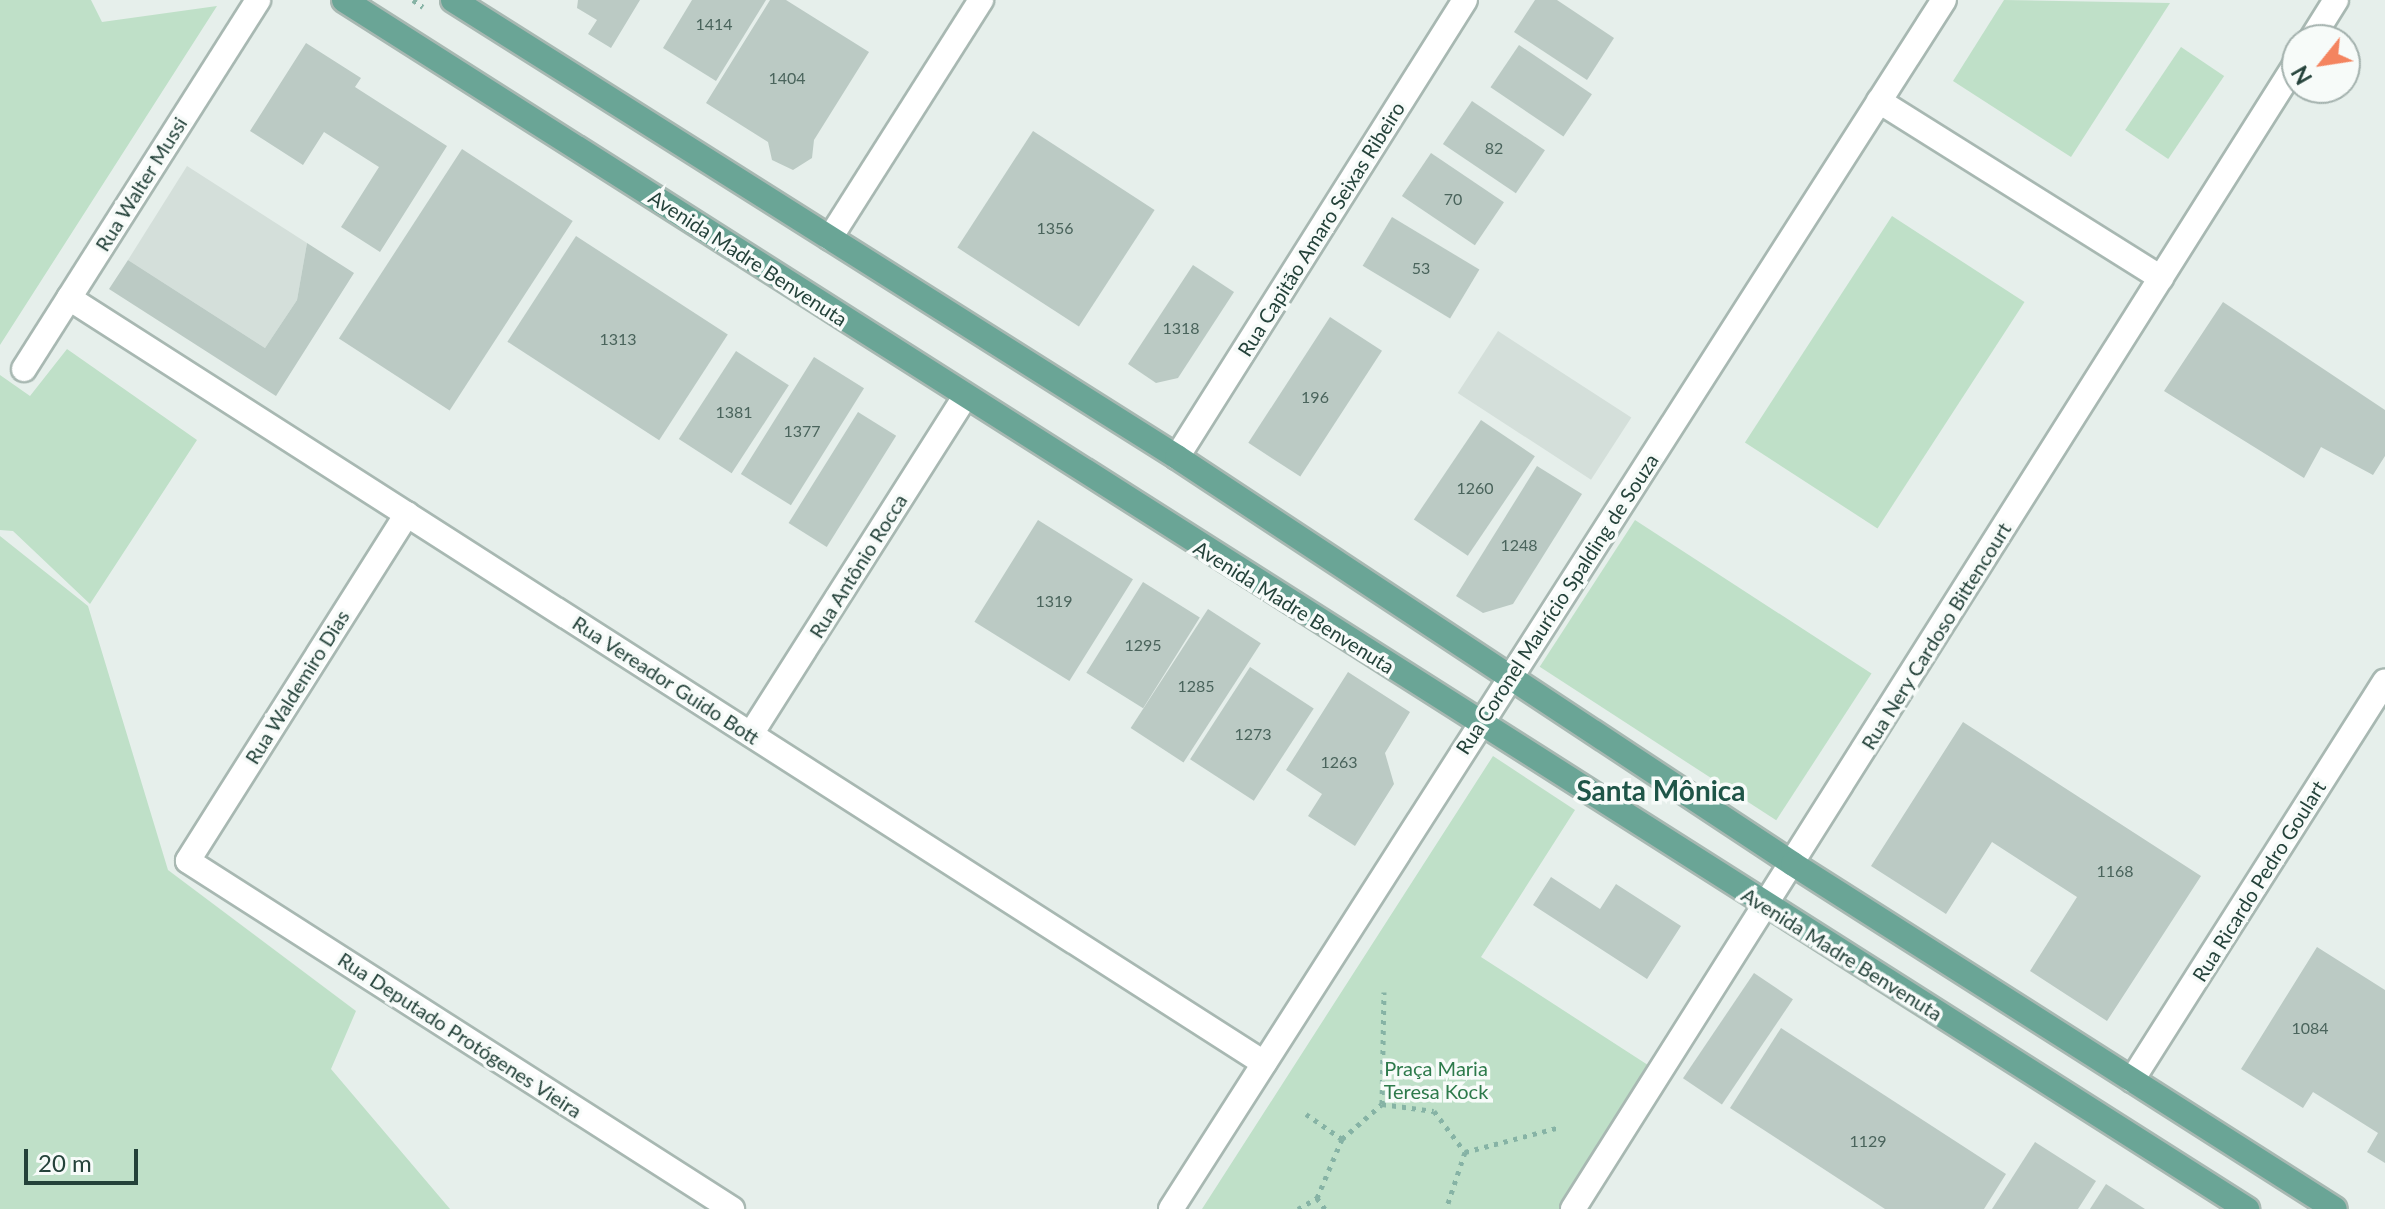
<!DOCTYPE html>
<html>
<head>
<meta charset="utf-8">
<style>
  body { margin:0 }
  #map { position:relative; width:2385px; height:1209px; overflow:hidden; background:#e6efeb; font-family:Lato,sans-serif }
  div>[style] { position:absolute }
  .built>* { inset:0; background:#d4dfda; transform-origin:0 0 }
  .green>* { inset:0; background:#bfe0c8; transform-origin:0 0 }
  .building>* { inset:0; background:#bbcac4; transform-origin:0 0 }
  .path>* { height:5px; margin-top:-2.5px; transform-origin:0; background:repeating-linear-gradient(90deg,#86b3a5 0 4px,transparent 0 10px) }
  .roads { filter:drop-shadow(2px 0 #a8b8b2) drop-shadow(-2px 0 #a8b8b2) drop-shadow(0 2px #a8b8b2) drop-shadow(0 -2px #a8b8b2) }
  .street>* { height:24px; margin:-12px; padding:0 12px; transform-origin:12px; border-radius:12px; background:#fff }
  .primary>* { height:24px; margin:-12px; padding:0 12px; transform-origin:12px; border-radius:12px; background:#6aa596 }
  span { translate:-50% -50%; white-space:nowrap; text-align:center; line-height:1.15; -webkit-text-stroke:7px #f7fbf9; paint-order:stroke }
  .number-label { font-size:16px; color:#4a645c }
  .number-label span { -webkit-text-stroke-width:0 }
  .street-label { font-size:20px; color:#24423a }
  .park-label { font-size:20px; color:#2d7a4b }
  .district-label { font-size:28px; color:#1f5548; font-weight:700 }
  .north { position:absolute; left:2281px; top:24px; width:80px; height:80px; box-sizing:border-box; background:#f7fbf9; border:2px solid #a3b1ad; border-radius:50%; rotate:240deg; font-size:22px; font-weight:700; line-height:32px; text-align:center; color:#24423a }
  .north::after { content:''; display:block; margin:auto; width:28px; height:36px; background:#f4845f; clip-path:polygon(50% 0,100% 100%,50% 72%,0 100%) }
  .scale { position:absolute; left:24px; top:1149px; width:114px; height:36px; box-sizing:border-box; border:4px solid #24423a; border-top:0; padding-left:10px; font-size:24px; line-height:28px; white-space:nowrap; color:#24423a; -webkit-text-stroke:6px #f7fbf9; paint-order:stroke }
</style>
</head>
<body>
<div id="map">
  <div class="built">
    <i style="clip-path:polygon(187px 166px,307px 243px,297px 300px,265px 348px,128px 260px)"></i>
    <i style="left:1498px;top:331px;width:159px;height:74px;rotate:33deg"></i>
  </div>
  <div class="green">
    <i style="clip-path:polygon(0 0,91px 0,102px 22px,217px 6px,0 345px)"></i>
    <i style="clip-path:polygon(2004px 0,2170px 3px,2071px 157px,1953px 81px)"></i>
    <i style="left:2181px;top:47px;width:52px;height:100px;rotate:34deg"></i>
    <i style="left:1892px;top:216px;width:158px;height:270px;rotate:33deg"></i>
    <i style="clip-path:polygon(67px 349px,197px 440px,90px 604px,13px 531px,0 530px,0 375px,30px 396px)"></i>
    <i style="left:1635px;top:520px;width:282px;height:175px;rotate:33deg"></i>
    <i style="clip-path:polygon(0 536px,88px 606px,168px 870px,356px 1011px,331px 1069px,450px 1209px,0 1209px)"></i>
    <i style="clip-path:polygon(1493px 756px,1575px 810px,1481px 957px,1651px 1067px,1560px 1209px,1202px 1209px)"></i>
  </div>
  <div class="building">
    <i style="clip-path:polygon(578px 0,640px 0,611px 48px,588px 34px,597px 20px,577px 8px)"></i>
    <i style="clip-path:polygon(692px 0,766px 0,716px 81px,663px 48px)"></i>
    <i style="clip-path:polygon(770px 0,786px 0,869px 52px,814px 140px,812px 158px,793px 170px,772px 160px,768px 142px,706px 103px)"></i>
    <i style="clip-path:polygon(1535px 0,1557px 0,1614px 38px,1587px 80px,1514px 32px)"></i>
    <i style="clip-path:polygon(306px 43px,361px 78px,355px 87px,447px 146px,380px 252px,341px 227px,379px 167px,324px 132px,303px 165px,250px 131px)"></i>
    <i style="left:1519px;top:45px;width:88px;height:51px;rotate:34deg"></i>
    <i style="left:1472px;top:101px;width:88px;height:52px;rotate:34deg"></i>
    <i style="left:1033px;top:131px;width:145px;height:139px;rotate:33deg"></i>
    <i style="left:462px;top:149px;width:132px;height:226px;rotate:33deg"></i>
    <i style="left:1431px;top:153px;width:88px;height:52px;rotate:34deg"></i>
    <i style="left:1392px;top:217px;width:102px;height:57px;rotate:31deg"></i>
    <i style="left:576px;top:236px;width:181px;height:126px;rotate:33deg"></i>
    <i style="clip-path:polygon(307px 243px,354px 273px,276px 396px,109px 289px,128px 260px,265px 348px,297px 300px)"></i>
    <i style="clip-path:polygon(1193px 265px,1234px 292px,1178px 378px,1156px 383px,1128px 364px)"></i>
    <i style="clip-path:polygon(2223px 302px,2385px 410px,2385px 456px,2373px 475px,2321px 447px,2304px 478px,2164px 391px)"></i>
    <i style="left:1330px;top:317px;width:62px;height:150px;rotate:33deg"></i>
    <i style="left:736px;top:351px;width:63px;height:105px;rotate:33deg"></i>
    <i style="left:814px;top:357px;width:59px;height:138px;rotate:32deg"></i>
    <i style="left:858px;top:412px;width:45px;height:131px;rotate:32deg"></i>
    <i style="left:1481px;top:420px;width:65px;height:120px;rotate:34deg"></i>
    <i style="clip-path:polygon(1537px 466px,1582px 494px,1513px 604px,1483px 613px,1456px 596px)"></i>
    <i style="left:1038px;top:520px;width:112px;height:120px;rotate:32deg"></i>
    <i style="left:1143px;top:582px;width:67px;height:107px;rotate:32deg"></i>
    <i style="left:1208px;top:609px;width:63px;height:142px;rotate:33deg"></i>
    <i style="left:1250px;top:667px;width:76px;height:110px;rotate:33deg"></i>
    <i style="clip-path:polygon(1348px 672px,1410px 712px,1385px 753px,1394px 784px,1355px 846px,1308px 816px,1322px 794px,1286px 770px)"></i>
    <i style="clip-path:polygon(1963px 722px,2201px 876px,2107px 1021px,2030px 971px,2077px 897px,1992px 842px,1946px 914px,1871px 866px)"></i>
    <i style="clip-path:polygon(1551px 877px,1600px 909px,1616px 884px,1681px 926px,1647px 979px,1533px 905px)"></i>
    <i style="clip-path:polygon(2317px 947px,2385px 990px,2385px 1163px,2367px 1152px,2378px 1133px,2313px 1092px,2303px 1108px,2241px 1069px)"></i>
    <i style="left:1754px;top:973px;width:47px;height:127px;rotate:34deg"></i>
    <i style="clip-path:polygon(1781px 1028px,2006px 1174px,1984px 1209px,1885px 1209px,1730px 1108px)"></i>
    <i style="clip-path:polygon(2035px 1142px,2096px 1181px,2078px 1209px,1992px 1209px)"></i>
    <i style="clip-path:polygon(2106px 1184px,2145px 1209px,2090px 1209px)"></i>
  </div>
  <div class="path">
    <i style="left:413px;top:0;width:12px;rotate:35deg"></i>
    <i style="left:1382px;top:1104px;width:112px;rotate:-89deg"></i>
    <i style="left:1306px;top:1114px;width:44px;rotate:34.8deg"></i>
    <i style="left:1465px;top:1152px;width:98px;rotate:-14.7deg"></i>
    <i style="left:1298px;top:1209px;width:22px;rotate:-30deg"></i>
    <i style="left:1325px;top:1209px;width:14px;rotate:-126deg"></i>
    <i style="left:1317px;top:1198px;width:64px;rotate:-67deg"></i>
    <i style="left:1342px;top:1139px;width:53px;rotate:-41.2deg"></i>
    <i style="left:1382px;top:1104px;width:52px;rotate:7.7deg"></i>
    <i style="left:1434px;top:1111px;width:51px;rotate:52.9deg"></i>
    <i style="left:1465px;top:1152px;width:60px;rotate:108.4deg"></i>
  </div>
  <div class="roads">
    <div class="street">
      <i style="left:2311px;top:40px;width:47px;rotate:-58deg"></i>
      <i style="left:1879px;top:101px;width:333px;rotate:32.1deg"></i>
      <i style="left:830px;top:238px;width:282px;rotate:-57.6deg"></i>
      <i style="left:69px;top:298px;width:1419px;rotate:32.63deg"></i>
      <i style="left:24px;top:369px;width:437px;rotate:-57.6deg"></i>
      <i style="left:1177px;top:457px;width:540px;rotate:-57.78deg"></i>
      <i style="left:407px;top:514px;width:410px;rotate:122.3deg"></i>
      <i style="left:188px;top:861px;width:646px;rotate:32.61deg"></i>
      <i style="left:751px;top:734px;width:398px;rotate:-57.6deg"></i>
      <i style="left:2132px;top:1080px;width:472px;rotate:-57.6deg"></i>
      <i style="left:1171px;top:1209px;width:1435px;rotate:-57.41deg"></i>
      <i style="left:1573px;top:1209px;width:1356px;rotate:-57.74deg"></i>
    </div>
    <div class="primary">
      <i style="left:344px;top:0;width:2255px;rotate:32.43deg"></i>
      <i style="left:453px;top:0;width:856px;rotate:32.26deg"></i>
      <i style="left:1177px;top:457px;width:738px;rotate:33.45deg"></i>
      <i style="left:1793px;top:864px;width:642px;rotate:32.48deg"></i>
    </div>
  </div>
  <div class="number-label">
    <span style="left:714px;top:24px">1414</span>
    <span style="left:787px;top:78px">1404</span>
    <span style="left:1494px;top:148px">82</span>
    <span style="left:1453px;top:199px">70</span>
    <span style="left:1055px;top:228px">1356</span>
    <span style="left:1421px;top:268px">53</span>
    <span style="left:1181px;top:328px">1318</span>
    <span style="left:618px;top:339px">1313</span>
    <span style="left:1315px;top:397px">196</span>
    <span style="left:734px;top:412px">1381</span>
    <span style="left:802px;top:431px">1377</span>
    <span style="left:1475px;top:488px">1260</span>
    <span style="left:1519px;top:545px">1248</span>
    <span style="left:1054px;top:601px">1319</span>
    <span style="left:1143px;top:645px">1295</span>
    <span style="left:1196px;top:686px">1285</span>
    <span style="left:1253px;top:734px">1273</span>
    <span style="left:1339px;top:762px">1263</span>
    <span style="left:2115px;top:871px">1168</span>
    <span style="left:2310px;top:1028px">1084</span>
    <span style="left:1868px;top:1141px">1129</span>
  </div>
  <div class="street-label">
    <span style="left:141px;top:184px;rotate:-58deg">Rua Walter Mussi</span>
    <span style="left:1321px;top:229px;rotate:-58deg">Rua Capitão Amaro Seixas Ribeiro</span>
    <span style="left:748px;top:258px;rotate:33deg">Avenida Madre Benvenuta</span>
    <span style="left:858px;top:566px;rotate:-58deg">Rua Antônio Rocca</span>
    <span style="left:1557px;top:604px;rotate:-57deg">Rua Coronel Maurício Spalding de Souza</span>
    <span style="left:1294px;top:607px;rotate:32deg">Avenida Madre Benvenuta</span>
    <span style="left:1936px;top:636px;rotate:-58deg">Rua Nery Cardoso Bittencourt</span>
    <span style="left:666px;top:680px;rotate:33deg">Rua Vereador Guido Bott</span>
    <span style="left:297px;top:687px;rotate:-58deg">Rua Waldemiro Dias</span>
    <span style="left:2259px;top:881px;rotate:-58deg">Rua Ricardo Pedro Goulart</span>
    <span style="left:1842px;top:954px;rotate:32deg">Avenida Madre Benvenuta</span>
    <span style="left:460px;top:1035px;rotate:33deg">Rua Deputado Protógenes Vieira</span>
  </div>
  <div class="park-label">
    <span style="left:1436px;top:1080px">Praça Maria<br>Teresa Kock</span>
  </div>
  <div class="district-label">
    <span style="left:1661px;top:790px">Santa Mônica</span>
  </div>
  <div class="north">N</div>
  <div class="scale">20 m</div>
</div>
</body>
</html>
